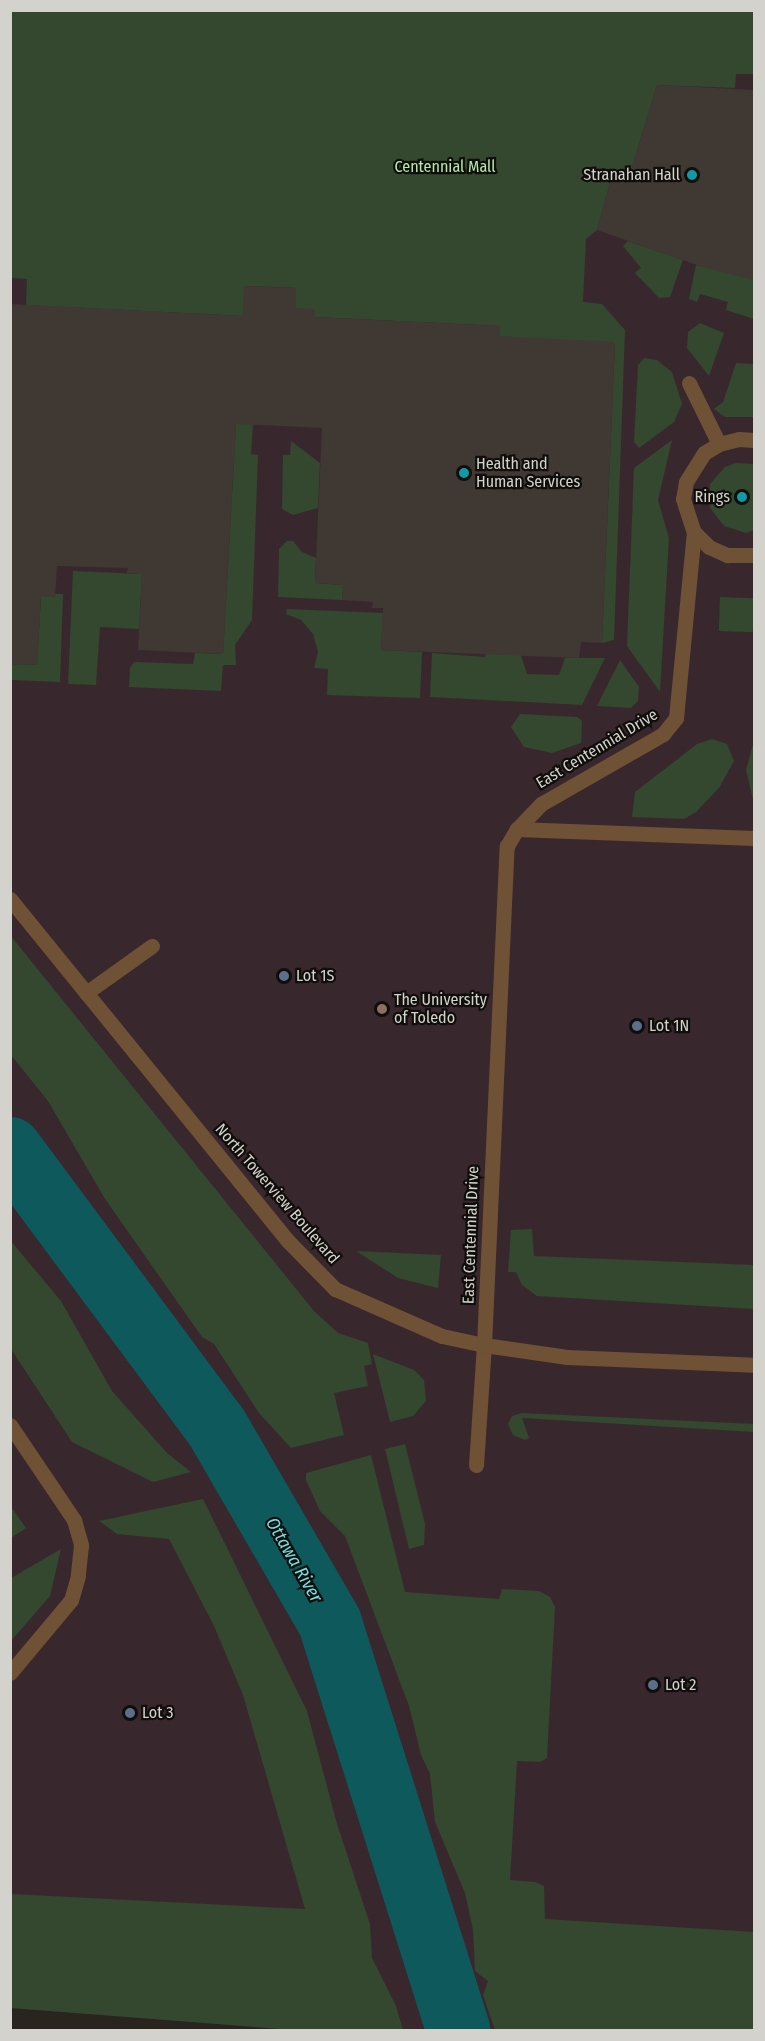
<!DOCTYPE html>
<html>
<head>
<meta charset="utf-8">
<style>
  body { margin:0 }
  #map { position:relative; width:765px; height:2041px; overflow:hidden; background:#29251e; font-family:"Fira Sans Condensed",sans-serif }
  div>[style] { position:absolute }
  .education>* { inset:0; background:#39272e }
  .green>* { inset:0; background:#33482e; transform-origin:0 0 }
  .river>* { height:64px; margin:-32px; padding:0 32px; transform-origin:32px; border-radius:32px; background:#0d595c }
  .building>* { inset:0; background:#403833 }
  .service>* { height:15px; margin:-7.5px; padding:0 7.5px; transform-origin:7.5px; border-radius:7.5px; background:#6f5135 }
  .minor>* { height:15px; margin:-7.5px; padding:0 7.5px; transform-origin:7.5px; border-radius:7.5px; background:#6f5135 }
  .dots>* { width:16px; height:16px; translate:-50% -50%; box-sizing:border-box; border:3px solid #100e0b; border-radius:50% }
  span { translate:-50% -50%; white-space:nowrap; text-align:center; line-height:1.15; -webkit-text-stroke:4.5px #100e0b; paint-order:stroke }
  .park-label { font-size:16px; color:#b5e7a9 }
  .poi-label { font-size:16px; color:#d4d2cd }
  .right { translate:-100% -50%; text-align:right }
  .left { translate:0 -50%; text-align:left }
  .street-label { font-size:16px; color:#d4d2cd }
  .water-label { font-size:18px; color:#75dee3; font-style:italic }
  .frame { position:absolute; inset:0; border:12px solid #d4d2cd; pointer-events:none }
</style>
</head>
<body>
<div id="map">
  <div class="education">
    <i style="clip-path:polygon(10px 11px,754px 11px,754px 2030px,293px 2030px,11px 2008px)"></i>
  </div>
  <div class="green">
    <i style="clip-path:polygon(10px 11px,754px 11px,754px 74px,736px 74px,735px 88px,657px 85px,629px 177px,613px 172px,597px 230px,586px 239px,583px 302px,602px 304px,625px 330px,614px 640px,602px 643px,615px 342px,498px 366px,500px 326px,315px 317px,296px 308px,296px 288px,245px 286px,243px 316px,26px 305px,27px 279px,11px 278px)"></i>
    <i style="clip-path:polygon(628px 241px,683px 260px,670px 297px,659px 298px,635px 273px,641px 268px,623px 246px)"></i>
    <i style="clip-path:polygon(696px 265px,754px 278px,754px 319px,726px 310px,728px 302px,700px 294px,697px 302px,689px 299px)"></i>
    <i style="clip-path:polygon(700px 323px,724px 333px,709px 376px,687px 348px,688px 332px)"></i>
    <i style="clip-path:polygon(644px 358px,657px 360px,672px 372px,682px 404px,674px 422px,639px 448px,634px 442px,638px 365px)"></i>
    <i style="clip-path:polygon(736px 363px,754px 364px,754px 417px,725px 417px,714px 409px,723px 402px)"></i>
    <i style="clip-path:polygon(236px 424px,253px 424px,251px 454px,258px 455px,252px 620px,235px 645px,236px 665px,223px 665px,221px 691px,129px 687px,130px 668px,134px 662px,193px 664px,195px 653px,223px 654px)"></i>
    <i style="clip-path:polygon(672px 440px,658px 500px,669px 538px,660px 692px,627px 646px,634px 468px)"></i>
    <i style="clip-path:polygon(291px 441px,320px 463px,318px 508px,293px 515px,282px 509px,283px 455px,290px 455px)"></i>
    <i style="clip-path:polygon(736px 463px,754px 464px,754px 530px,746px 533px,724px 526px,710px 508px,710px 484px,725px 467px)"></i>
    <i style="clip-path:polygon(287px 541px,293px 541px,302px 552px,316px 558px,315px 583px,343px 585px,342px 600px,278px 597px,279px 549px)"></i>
    <i style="clip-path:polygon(73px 571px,142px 574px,139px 629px,100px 627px,96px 685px,68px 684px)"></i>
    <i style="clip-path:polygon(55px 594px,63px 594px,60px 682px,11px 680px,11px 664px,37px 665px,41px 596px)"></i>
    <i style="left:720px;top:597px;width:34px;height:34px;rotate:2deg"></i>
    <i style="clip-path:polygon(287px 609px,383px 613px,381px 650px,422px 652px,420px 698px,327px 695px,328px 669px,314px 668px,318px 652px,313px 634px,301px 620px,286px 614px)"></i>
    <i style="clip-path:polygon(486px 639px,520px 652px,527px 674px,559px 675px,565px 658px,605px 658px,582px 705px,430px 697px,432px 653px,485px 657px)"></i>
    <i style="clip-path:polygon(620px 660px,639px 687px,638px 701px,631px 708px,597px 706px)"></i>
    <i style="clip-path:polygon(520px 714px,577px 717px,582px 721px,581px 743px,552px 753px,524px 747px,511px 727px)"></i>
    <i style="clip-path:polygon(712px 739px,727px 744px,734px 761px,719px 788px,696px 812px,684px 819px,632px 817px,635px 792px,697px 744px)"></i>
    <i style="clip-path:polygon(754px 741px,754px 804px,746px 770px)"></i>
    <i style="clip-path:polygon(10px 935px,314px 1311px,338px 1333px,368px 1343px,372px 1364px,364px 1366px,368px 1386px,334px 1393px,344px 1435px,291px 1448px,259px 1413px,214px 1344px,202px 1337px,105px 1199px,48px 1101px,11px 1055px)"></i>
    <i style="clip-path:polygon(532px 1229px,534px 1256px,754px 1265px,754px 1309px,537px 1296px,522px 1285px,516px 1272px,508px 1272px,511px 1230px)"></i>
    <i style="clip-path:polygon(10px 1240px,61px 1301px,112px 1391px,167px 1453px,191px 1472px,153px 1482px,72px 1442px,11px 1349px)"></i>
    <i style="clip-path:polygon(356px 1251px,441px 1255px,438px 1288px,398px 1278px)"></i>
    <i style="clip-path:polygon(373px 1354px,414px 1370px,424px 1380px,426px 1401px,413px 1416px,390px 1422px)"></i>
    <i style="clip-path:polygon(522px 1413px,754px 1424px,754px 1432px,522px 1418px,529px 1438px,525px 1440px,513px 1435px,508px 1424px,512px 1416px)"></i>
    <i style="clip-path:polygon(405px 1444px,425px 1524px,424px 1545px,409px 1549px,385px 1449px)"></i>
    <i style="clip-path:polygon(371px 1455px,405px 1592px,499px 1599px,502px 1589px,539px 1591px,550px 1597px,555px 1607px,547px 1758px,540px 1762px,517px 1761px,510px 1880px,535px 1882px,544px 1886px,545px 1919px,754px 1932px,754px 2030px,495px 2030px,483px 1995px,488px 1981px,475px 1971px,473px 1930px,465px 1893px,435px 1822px,430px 1774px,421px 1755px,409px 1706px,345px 1536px,320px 1511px,306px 1480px,306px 1473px)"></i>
    <i style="clip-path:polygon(203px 1499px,307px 1711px,337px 1824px,370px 1924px,372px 1958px,396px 2006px,403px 2030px,293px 2030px,11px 2008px,11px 1894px,305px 1909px,243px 1695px,214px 1626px,169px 1539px,117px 1534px,99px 1521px)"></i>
    <i style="clip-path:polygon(10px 1505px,26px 1528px,11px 1538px,10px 1538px)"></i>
    <i style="clip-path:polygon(61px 1549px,50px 1596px,11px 1641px,11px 1578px)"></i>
  </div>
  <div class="river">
    <i style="left:10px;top:1149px;width:345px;rotate:53.4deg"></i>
    <i style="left:216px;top:1426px;width:228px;rotate:59.9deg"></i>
    <i style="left:330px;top:1623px;width:427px;rotate:72.5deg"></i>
  </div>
  <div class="building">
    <i style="clip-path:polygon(657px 85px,754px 90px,754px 280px,703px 267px,597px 230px,613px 172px,629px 177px)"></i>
    <i style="clip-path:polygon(244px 286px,296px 288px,296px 308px,315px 309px,315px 317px,500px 326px,500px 336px,615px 342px,602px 643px,581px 642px,579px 658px,381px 650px,383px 608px,372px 608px,373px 602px,342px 600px,343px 585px,315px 583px,322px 428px,236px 424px,223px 654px,138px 650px,142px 574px,127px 573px,128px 568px,57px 566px,55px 597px,41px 596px,37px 665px,10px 664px,10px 304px,243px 316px)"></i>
  </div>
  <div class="service">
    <i style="left:689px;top:383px;width:68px;rotate:63.8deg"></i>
    <i style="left:754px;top:440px;width:15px;rotate:-176deg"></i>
    <i style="left:739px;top:439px;width:21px;rotate:166deg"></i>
    <i style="left:719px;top:444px;width:17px;rotate:149deg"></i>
    <i style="left:704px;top:453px;width:34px;rotate:122deg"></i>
    <i style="left:686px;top:482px;width:17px;rotate:100deg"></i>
    <i style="left:683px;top:499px;width:35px;rotate:72deg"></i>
    <i style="left:694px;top:532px;width:21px;rotate:45deg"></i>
    <i style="left:709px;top:547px;width:20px;rotate:24deg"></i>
    <i style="left:727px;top:555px;width:27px"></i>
    <i style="left:517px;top:829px;width:237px;rotate:2.2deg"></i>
    <i style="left:86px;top:993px;width:81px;rotate:-35.5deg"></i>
    <i style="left:476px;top:1465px;width:120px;rotate:-86.2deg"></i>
  </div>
  <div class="minor">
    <i style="left:10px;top:899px;width:439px;rotate:50.9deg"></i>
    <i style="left:287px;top:1240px;width:69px;rotate:45.6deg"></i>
    <i style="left:335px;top:1289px;width:117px;rotate:23.7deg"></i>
    <i style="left:442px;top:1336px;width:43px;rotate:12.1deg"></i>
    <i style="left:484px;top:1345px;width:84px;rotate:8.2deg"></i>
    <i style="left:567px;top:1357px;width:187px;rotate:2.4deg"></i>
    <i style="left:484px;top:1345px;width:500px;rotate:-87.4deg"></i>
    <i style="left:507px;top:846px;width:20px;rotate:-60deg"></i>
    <i style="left:517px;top:829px;width:35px;rotate:-46deg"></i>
    <i style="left:541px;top:804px;width:141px;rotate:-29.8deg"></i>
    <i style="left:663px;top:734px;width:21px;rotate:-51deg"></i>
    <i style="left:676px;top:718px;width:187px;rotate:-84.5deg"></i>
    <i style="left:10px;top:1425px;width:115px;rotate:56deg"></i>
    <i style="left:74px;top:1520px;width:26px;rotate:74deg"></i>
    <i style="left:81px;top:1545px;width:31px;rotate:96deg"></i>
    <i style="left:78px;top:1576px;width:25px;rotate:106deg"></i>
    <i style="left:71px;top:1600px;width:95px;rotate:129.9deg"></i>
  </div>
  <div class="dots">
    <i style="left:692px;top:175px;background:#0f9aa8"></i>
    <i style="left:464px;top:473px;background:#0f9aa8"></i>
    <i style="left:742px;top:497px;background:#0f9aa8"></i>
    <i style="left:284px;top:976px;background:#5c6f8a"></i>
    <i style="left:382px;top:1009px;background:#8d6e63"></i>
    <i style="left:637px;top:1026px;background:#5c6f8a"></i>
    <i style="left:653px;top:1685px;background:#5c6f8a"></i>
    <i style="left:130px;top:1713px;background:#5c6f8a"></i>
  </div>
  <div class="park-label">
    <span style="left:445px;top:167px">Centennial Mall</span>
  </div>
  <div class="poi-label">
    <span class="right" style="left:680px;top:175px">Stranahan Hall</span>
    <span class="left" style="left:476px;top:473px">Health and<br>Human Services</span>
    <span class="right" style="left:730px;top:497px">Rings</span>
    <span class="left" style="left:296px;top:976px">Lot 1S</span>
    <span class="left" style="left:394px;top:1009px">The University<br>of Toledo</span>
    <span class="left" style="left:649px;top:1026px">Lot 1N</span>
    <span class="left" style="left:665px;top:1685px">Lot 2</span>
    <span class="left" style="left:142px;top:1713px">Lot 3</span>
  </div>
  <div class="street-label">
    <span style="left:597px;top:749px;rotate:-31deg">East Centennial Drive</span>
    <span style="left:277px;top:1194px;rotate:49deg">North Towerview Boulevard</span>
    <span style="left:471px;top:1235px;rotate:-88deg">East Centennial Drive</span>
  </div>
  <div class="water-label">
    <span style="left:294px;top:1560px;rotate:60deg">Ottawa River</span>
  </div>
  <div class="frame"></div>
</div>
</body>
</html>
